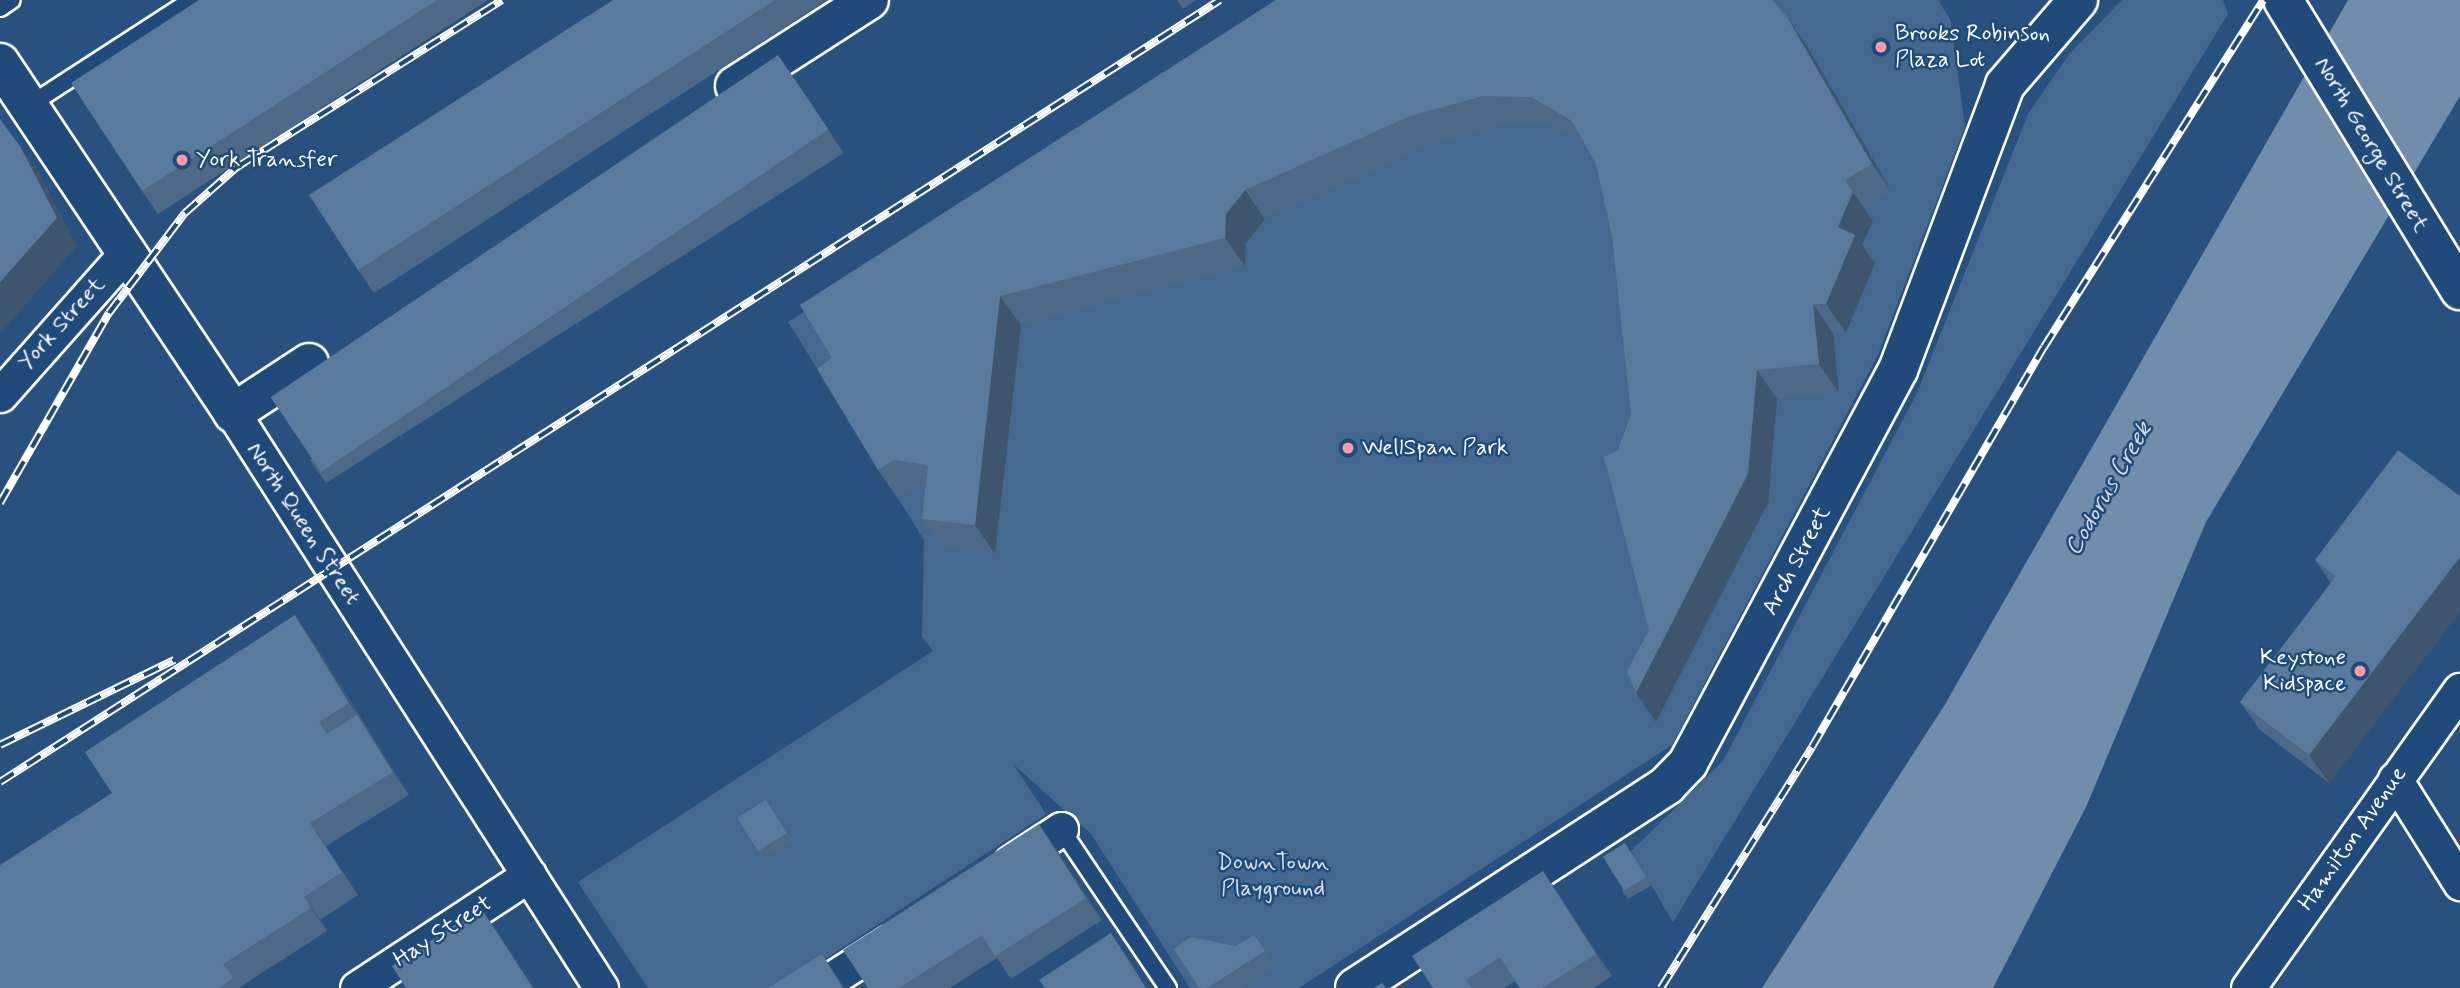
<!DOCTYPE html>
<html>
<head>
<meta charset="utf-8">
<style>
  body { margin:0 }
  #map { position:relative; width:2460px; height:988px; overflow:hidden; background:#28517f; font-family:Mynerve,sans-serif }
  div>[style] { position:absolute }
  .green>* { inset:0; background:#446890 }
  .water>* { inset:0; background:#718dab }
  .roads { filter:drop-shadow(2px 0 #fff) drop-shadow(-2px 0 #fff) drop-shadow(0 2px #fff) drop-shadow(0 -2px #fff) }
  .lane>* { height:16px; margin:-8px; padding:0 8px; transform-origin:8px; border-radius:8px; background:#1f4a7a }
  .street>* { height:33px; margin:-16.5px; padding:0 16.5px; transform-origin:16.5px; border-radius:16.5px; background:#1f4a7a }
  .secondary>* { height:38px; margin:-19px; padding:0 19px; transform-origin:19px; border-radius:19px; background:#1f4a7a }
  .primary>* { height:38px; margin:-19px; padding:0 19px; transform-origin:19px; border-radius:19px; background:#1f4a7a }
  .rail>* { height:8px; margin-top:-4px; transform-origin:0; background:repeating-linear-gradient(90deg,#1f4a7a 0 16px,#fff 0 32px); box-sizing:border-box; border-block:2px solid #fff }
  .wall>* { inset:0; background:#4d6987 }
  .shaded-wall>* { inset:0; background:#3f556e }
  .building>* { inset:0; background:#5a7a9d; transform-origin:0 0 }
  .dots>* { width:19px; height:19px; translate:-50% -50%; box-sizing:border-box; border:4px solid #1f4a7a; border-radius:50% }
  span { translate:-50% -50%; white-space:nowrap; text-align:center; line-height:1.15; -webkit-text-stroke:5px #1f4a7a; paint-order:stroke }
  .poi-label { font-size:23px; color:#fff }
  .left { translate:0 -50%; text-align:left }
  .right { translate:-100% -50%; text-align:right }
  .street-label { font-size:23px; color:#fff }
  .park-label { font-size:23px; color:#dae1e9 }
  .water-label { font-size:24px; color:#d4dde6; font-style:italic }
</style>
</head>
<body>
<div id="map">
  <div class="green">
    <i style="clip-path:polygon(1292px 0,1938px 0,1951px 21px,1965px 127px,1878px 355px,1672px 745px,1299px 988px,1190px 988px,1091px 834px,1013px 764px,1046px 814px,781px 988px,648px 988px,578px 882px,933px 651px,922px 637px,924px 540px,788px 322px)"></i>
    <i style="clip-path:polygon(2122px 0,2223px 0,2228px 14px,1673px 922px,1631px 851px,1723px 761px,1917px 393px,2028px 114px,2070px 53px)"></i>
  </div>
  <div class="water">
    <i style="clip-path:polygon(2348px 0,2460px 0,2460px 96px,2206px 522px,2086px 807px,1993px 988px,1762px 988px,1944px 706px)"></i>
  </div>
  <div class="roads">
    <div class="lane">
      <i style="left:0;top:8px;width:14px;rotate:-34deg"></i>
      <i style="left:28px;top:106px;width:195px;rotate:-32.9deg"></i>
      <i style="left:1061px;top:829px;width:192px;rotate:56.1deg"></i>
    </div>
    <div class="street">
      <i style="left:0;top:395px;width:188px;rotate:-48.4deg"></i>
      <i style="left:233px;top:413px;width:683px;rotate:57.38deg"></i>
      <i style="left:2395px;top:779px;width:123px;rotate:58deg"></i>
      <i style="left:1011px;top:862px;width:60px;rotate:-33.4deg"></i>
      <i style="left:357px;top:988px;width:206px;rotate:-33.3deg"></i>
      <i style="left:817px;top:988px;width:85px;rotate:-32.6deg"></i>
      <i style="left:2248px;top:988px;width:366px;rotate:-54.6deg"></i>
    </div>
    <div class="secondary">
      <i style="left:0;top:63px;width:420px;rotate:56.3deg"></i>
      <i style="left:233px;top:413px;width:91px;rotate:-33.3deg"></i>
      <i style="left:735px;top:86px;width:159px;rotate:-32.7deg"></i>
      <i style="left:1355px;top:988px;width:372px;rotate:-33deg"></i>
      <i style="left:1667px;top:785px;width:30px;rotate:-46deg"></i>
      <i style="left:1688px;top:763px;width:446px;rotate:-61.9deg"></i>
      <i style="left:1898px;top:370px;width:304px;rotate:-69.4deg"></i>
      <i style="left:2005px;top:85px;width:112px;rotate:-49.3deg"></i>
    </div>
    <div class="primary">
      <i style="left:2283px;top:0;width:340px;rotate:58.6deg"></i>
    </div>
  </div>
  <div class="rail">
    <i style="left:0;top:503px;width:219px;rotate:-60.2deg"></i>
    <i style="left:109px;top:313px;width:126px;rotate:-52.8deg"></i>
    <i style="left:185px;top:213px;width:69px;rotate:-41.5deg"></i>
    <i style="left:237px;top:167px;width:313px;rotate:-32.2deg"></i>
    <i style="left:0;top:745px;width:194px;rotate:-26deg"></i>
    <i style="left:0;top:782px;width:1449px;rotate:-32.66deg"></i>
    <i style="left:1661px;top:988px;width:284px;rotate:-57.9deg"></i>
    <i style="left:1812px;top:747px;width:462px;rotate:-59.9deg"></i>
    <i style="left:2044px;top:347px;width:410px;rotate:-57.7deg"></i>
  </div>
  <div class="wall">
    <i style="clip-path:polygon(199px 0,488px 0,158px 214px,142px 191px)"></i>
    <i style="clip-path:polygon(613px 0,827px 0,374px 293px,358px 270px)"></i>
    <i style="clip-path:polygon(1177px 0,1196px 0,1183px 9px)"></i>
    <i style="clip-path:polygon(1276px 0,1787px 17px,1807px 46px,1892px 192px,1865px 209px,1873px 221px,1862px 245px,1875px 263px,1846px 333px,1833px 333px,1839px 393px,1777px 399px,1768px 503px,1656px 722px,1636px 693px,1649px 630px,1618px 450px,1631px 414px,1612px 236px,1596px 164px,1586px 146px,1551px 126px,1503px 125px,1431px 145px,1265px 219px,1246px 243px,1245px 266px,1021px 325px,995px 554px,942px 548px,922px 519px,925px 491px,914px 489px,898px 499px,878px 470px,832px 358px)"></i>
    <i style="clip-path:polygon(794px 78px,844px 153px,326px 483px,310px 460px)"></i>
    <i style="clip-path:polygon(2460px 496px,2329px 783px,2260px 730px,2240px 702px,2331px 583px,2315px 560px)"></i>
    <i style="clip-path:polygon(311px 638px,409px 795px,326px 846px,358px 895px,320px 920px,327px 931px,240px 987px,240px 988px,0 988px,112px 793px)"></i>
    <i style="clip-path:polygon(772px 808px,793px 841px,763px 859px,757px 851px)"></i>
    <i style="clip-path:polygon(1055px 847px,1102px 920px,1011px 979px,997px 958px,950px 988px,868px 988px)"></i>
    <i style="clip-path:polygon(1631px 851px,1652px 885px,1628px 899px,1622px 891px)"></i>
    <i style="clip-path:polygon(1559px 894px,1612px 976px,1594px 988px,1520px 988px,1515px 981px,1504px 988px,1433px 988px)"></i>
    <i style="clip-path:polygon(1254px 935px,1276px 967px,1243px 988px,1199px 988px,1236px 946px)"></i>
  </div>
  <div class="shaded-wall">
    <i style="clip-path:polygon(1787px 17px,1807px 46px,1892px 192px,1872px 164px)"></i>
    <i style="clip-path:polygon(778px 55px,794px 78px,844px 153px,828px 130px)"></i>
    <i style="clip-path:polygon(20px 146px,40px 174px,77px 246px,0 334px,0 282px)"></i>
    <i style="clip-path:polygon(1845px 180px,1873px 221px,1862px 245px,1875px 263px,1846px 333px,1826px 304px)"></i>
    <i style="clip-path:polygon(1245px 190px,1265px 219px,1246px 243px,1245px 266px,1225px 238px,1226px 214px)"></i>
    <i style="clip-path:polygon(1000px 296px,1021px 325px,995px 554px,975px 525px)"></i>
    <i style="clip-path:polygon(1813px 304px,1833px 333px,1839px 393px,1819px 364px)"></i>
    <i style="clip-path:polygon(1757px 370px,1777px 399px,1768px 503px,1656px 722px,1636px 693px)"></i>
    <i style="clip-path:polygon(2460px 557px,2460px 612px,2329px 783px,2309px 755px)"></i>
    <i style="clip-path:polygon(295px 615px,311px 638px,365px 726px,349px 703px)"></i>
    <i style="clip-path:polygon(357px 715px,373px 738px,409px 795px,393px 772px)"></i>
    <i style="clip-path:polygon(310px 823px,326px 846px,358px 895px,342px 872px)"></i>
    <i style="clip-path:polygon(1039px 824px,1055px 847px,1102px 920px,1086px 898px)"></i>
    <i style="clip-path:polygon(1543px 871px,1559px 894px,1612px 976px,1596px 954px)"></i>
    <i style="clip-path:polygon(304px 897px,320px 920px,327px 931px,311px 908px)"></i>
    <i style="clip-path:polygon(481px 908px,501px 937px,534px 988px,533px 988px)"></i>
    <i style="clip-path:polygon(1111px 933px,1131px 962px,1147px 988px,1146px 988px)"></i>
    <i style="clip-path:polygon(822px 954px,845px 988px,843px 988px)"></i>
  </div>
  <div class="building">
    <i style="clip-path:polygon(199px 0,437px 0,142px 191px,71px 83px)"></i>
    <i style="clip-path:polygon(613px 0,775px 0,358px 270px,309px 195px)"></i>
    <i style="clip-path:polygon(1276px 0,1772px 0,1787px 17px,1872px 164px,1845px 180px,1853px 192px,1838px 227px,1855px 235px,1826px 304px,1813px 304px,1819px 364px,1757px 370px,1748px 474px,1636px 693px,1627px 671px,1649px 630px,1604px 457px,1618px 450px,1631px 414px,1612px 236px,1596px 164px,1572px 121px,1531px 97px,1483px 96px,1410px 116px,1245px 190px,1226px 214px,1225px 238px,1000px 296px,975px 525px,922px 519px,928px 465px,894px 460px,878px 470px,817px 369px,832px 358px,800px 305px)"></i>
    <i style="left:778px;top:55px;width:90px;height:612px;rotate:56deg"></i>
    <i style="clip-path:polygon(0 119px,20px 146px,57px 218px,0 282px)"></i>
    <i style="clip-path:polygon(2398px 450px,2460px 496px,2460px 557px,2309px 755px,2240px 702px,2336px 576px,2315px 560px)"></i>
    <i style="clip-path:polygon(295px 615px,349px 703px,319px 722px,327px 734px,357px 715px,393px 772px,310px 823px,342px 872px,304px 897px,311px 908px,223px 964px,233px 978px,219px 988px,0 988px,0 865px,112px 793px,85px 752px)"></i>
    <i style="left:766px;top:800px;width:39px;height:34px;rotate:58deg"></i>
    <i style="clip-path:polygon(1039px 824px,1086px 898px,995px 956px,982px 935px,899px 988px,868px 988px,843px 950px)"></i>
    <i style="left:1625px;top:843px;width:40px;height:26px;rotate:58deg"></i>
    <i style="clip-path:polygon(1543px 871px,1596px 954px,1542px 988px,1520px 988px,1500px 957px,1466px 980px,1472px 988px,1433px 988px,1412px 956px)"></i>
    <i style="clip-path:polygon(481px 908px,533px 988px,406px 988px,392px 966px)"></i>
    <i style="clip-path:polygon(1111px 933px,1146px 988px,1045px 988px,1039px 980px)"></i>
    <i style="clip-path:polygon(1254px 935px,1265px 951px,1207px 988px,1199px 988px,1174px 949px,1191px 937px,1236px 946px)"></i>
    <i style="clip-path:polygon(822px 954px,843px 988px,768px 988px)"></i>
    <i style="clip-path:polygon(1382px 983px,1386px 988px,1374px 988px)"></i>
  </div>
  <div class="dots">
    <i style="left:1881px;top:47px;background:#ff9aa2"></i>
    <i style="left:182px;top:160px;background:#ff9aa2"></i>
    <i style="left:1348px;top:448px;background:#ff9aa2"></i>
    <i style="left:2360px;top:671px;background:#ff9aa2"></i>
  </div>
  <div class="poi-label">
    <span class="left" style="left:1895px;top:47px">Brooks Robinson<br>Plaza Lot</span>
    <span class="left" style="left:196px;top:160px">York Transfer</span>
    <span class="left" style="left:1362px;top:448px">WellSpan Park</span>
    <span class="right" style="left:2346px;top:671px">Keystone<br>Kidspace</span>
  </div>
  <div class="street-label">
    <span style="left:2371px;top:145px;rotate:59deg">North George Street</span>
    <span style="left:62px;top:324px;rotate:-48deg">York Street</span>
    <span style="left:303px;top:524px;rotate:57deg">North Queen Street</span>
    <span style="left:1797px;top:561px;rotate:-62deg">Arch Street</span>
    <span style="left:2353px;top:839px;rotate:-55deg">Hamilton Avenue</span>
    <span style="left:443px;top:932px;rotate:-33deg">Hay Street</span>
  </div>
  <div class="park-label">
    <span style="left:1273px;top:876px">DownTown<br>Playground</span>
  </div>
  <div class="water-label">
    <span style="left:2109px;top:489px;rotate:-60deg">Codorus Creek</span>
  </div>
</div>
</body>
</html>
